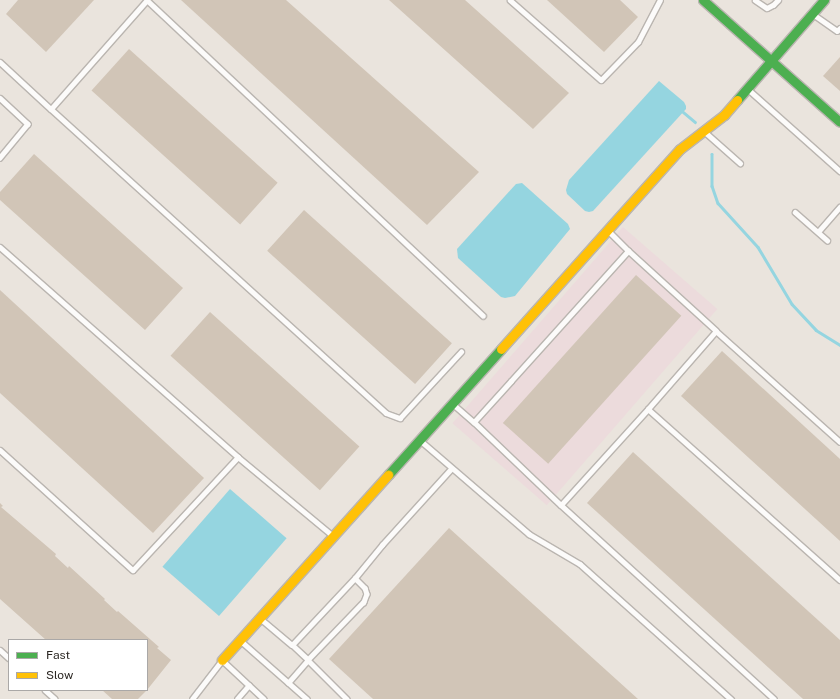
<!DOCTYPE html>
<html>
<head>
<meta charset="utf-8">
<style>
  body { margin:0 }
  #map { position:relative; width:840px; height:699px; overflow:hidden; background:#eae4dd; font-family:"Public Sans",sans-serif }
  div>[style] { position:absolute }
  .commercial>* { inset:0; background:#ecdbdc; transform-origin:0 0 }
  .water>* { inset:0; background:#95d5e0; transform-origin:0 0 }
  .stream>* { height:2.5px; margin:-1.25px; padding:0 1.25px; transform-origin:1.25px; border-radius:1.25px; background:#95d5e0 }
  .building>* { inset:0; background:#d1c5b7; transform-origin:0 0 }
  .roads { filter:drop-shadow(1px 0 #bab5b0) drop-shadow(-1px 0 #bab5b0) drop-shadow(0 1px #bab5b0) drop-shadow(0 -1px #bab5b0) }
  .lane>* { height:4.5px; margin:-2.25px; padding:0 2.25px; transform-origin:2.25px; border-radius:2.25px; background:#fcfbfa }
  .fast>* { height:9px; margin:-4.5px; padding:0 4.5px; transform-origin:4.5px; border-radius:4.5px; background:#4caf50 }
  .slow>* { height:9px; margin:-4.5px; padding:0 4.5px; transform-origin:4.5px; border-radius:4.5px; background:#ffc107 }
  span { translate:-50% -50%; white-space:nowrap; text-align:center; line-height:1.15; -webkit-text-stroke:3px #fff; paint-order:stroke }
  .legend { position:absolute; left:8px; top:639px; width:140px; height:52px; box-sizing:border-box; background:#fff; border:1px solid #aaa8a7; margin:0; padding:5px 7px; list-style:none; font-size:12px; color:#2a2622 }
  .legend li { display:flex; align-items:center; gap:8px; height:20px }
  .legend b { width:20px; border:1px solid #aaa8a7 }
</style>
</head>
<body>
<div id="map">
  <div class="commercial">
    <i style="left:623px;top:227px;width:125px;height:260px;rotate:41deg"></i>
  </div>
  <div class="water">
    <i style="clip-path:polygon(659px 81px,684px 102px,686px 106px,686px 109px,593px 211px,589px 212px,585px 211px,567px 194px,566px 190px,569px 180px)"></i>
    <i style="clip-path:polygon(522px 183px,568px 224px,570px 229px,515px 296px,505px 298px,501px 297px,458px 258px,457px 249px,516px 184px)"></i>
    <i style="left:230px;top:489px;width:75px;height:103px;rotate:41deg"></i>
  </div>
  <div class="stream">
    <i style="left:682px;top:111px;width:17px;rotate:40deg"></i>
    <i style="left:712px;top:154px;width:32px;rotate:90deg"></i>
    <i style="left:712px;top:186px;width:18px;rotate:71deg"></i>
    <i style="left:718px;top:203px;width:59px;rotate:47.7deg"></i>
    <i style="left:758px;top:247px;width:66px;rotate:59.2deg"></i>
    <i style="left:792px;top:304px;width:35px;rotate:47deg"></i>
    <i style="left:816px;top:330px;width:28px;rotate:32deg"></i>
  </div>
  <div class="building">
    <i style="clip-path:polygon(18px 0,94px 0,46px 52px,6px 14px)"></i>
    <i style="clip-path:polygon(181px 0,286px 0,479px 172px,427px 225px)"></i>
    <i style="clip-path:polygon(389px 0,465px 0,569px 93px,533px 129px)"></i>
    <i style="clip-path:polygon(547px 0,620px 0,638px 17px,604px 52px)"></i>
    <i style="left:129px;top:49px;width:200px;height:56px;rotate:42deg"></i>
    <i style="clip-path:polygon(840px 57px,840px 91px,823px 76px)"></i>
    <i style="clip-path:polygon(34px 154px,183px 288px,145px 330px,0 200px,0 192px)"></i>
    <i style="left:304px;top:210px;width:199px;height:55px;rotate:42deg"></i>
    <i style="left:636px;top:275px;width:61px;height:199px;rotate:42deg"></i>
    <i style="clip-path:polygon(0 290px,204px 478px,153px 533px,0 393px)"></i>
    <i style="left:210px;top:312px;width:201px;height:59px;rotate:42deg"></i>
    <i style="clip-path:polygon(722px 351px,840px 459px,840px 541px,681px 396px)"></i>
    <i style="clip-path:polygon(633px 452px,840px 640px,840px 699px,803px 699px,587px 503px)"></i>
    <i style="clip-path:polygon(0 503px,3px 506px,1px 507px,56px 554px,55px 556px,68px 568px,69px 566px,105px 599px,104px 600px,117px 612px,118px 611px,159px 647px,157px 648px,171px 660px,147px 690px,147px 640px,46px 640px,0 599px)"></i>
    <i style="clip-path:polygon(449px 528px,638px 699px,373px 699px,329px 659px)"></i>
    <i style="clip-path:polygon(102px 690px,147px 690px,138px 699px,112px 699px)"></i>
  </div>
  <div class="roads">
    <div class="lane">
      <i style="left:147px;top:0;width:461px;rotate:43.2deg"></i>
      <i style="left:510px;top:0;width:121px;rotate:41.3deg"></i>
      <i style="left:601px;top:80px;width:53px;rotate:-45.8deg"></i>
      <i style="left:638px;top:42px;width:47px;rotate:-62.4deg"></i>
      <i style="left:755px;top:0;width:14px;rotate:34deg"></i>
      <i style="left:767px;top:8px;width:7px;rotate:-27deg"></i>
      <i style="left:773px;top:5px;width:7px;rotate:-45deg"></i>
      <i style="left:813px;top:14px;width:29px;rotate:35deg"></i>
      <i style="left:837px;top:31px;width:4px;rotate:-45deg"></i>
      <i style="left:0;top:62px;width:69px;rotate:42.7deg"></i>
      <i style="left:51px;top:109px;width:145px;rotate:-48.6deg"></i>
      <i style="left:749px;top:90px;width:122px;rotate:41.7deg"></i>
      <i style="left:0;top:98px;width:38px;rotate:43deg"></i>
      <i style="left:28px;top:124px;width:44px;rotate:129.5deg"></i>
      <i style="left:51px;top:109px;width:452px;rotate:42.2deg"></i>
      <i style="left:386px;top:413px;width:15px;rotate:20deg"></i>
      <i style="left:400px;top:418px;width:90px;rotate:-47.3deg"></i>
      <i style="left:705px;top:132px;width:47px;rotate:41.5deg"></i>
      <i style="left:795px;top:212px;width:43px;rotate:41.2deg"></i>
      <i style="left:818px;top:232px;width:33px;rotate:-49deg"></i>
      <i style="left:0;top:247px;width:317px;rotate:41.4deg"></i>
      <i style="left:238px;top:457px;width:122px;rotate:39.7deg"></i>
      <i style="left:716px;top:331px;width:166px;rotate:41.8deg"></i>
      <i style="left:453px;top:404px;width:28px;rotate:41deg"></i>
      <i style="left:474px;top:422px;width:55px;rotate:-47.9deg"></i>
      <i style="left:511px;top:381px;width:175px;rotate:-48deg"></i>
      <i style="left:628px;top:251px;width:27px;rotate:-135deg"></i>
      <i style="left:648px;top:409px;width:257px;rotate:41.7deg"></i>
      <i style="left:474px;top:422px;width:120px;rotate:43.7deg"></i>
      <i style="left:561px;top:505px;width:130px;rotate:-47.8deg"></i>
      <i style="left:648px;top:409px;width:103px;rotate:-48.9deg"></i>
      <i style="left:716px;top:331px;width:119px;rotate:-137.7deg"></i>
      <i style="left:421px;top:441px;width:143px;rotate:40.7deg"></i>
      <i style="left:529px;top:534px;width:59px;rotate:30.5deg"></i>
      <i style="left:580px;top:564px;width:203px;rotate:41.8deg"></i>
      <i style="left:0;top:450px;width:179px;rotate:42.1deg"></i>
      <i style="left:133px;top:570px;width:154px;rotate:-47.1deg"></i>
      <i style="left:561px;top:505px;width:288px;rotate:42.3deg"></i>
      <i style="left:355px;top:578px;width:14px;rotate:45deg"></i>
      <i style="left:365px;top:588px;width:6px;rotate:72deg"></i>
      <i style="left:367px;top:594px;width:9px;rotate:111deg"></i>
      <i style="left:364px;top:602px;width:81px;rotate:134deg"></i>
      <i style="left:308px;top:660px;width:22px;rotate:-137deg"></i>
      <i style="left:292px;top:645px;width:92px;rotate:-46.8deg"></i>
      <i style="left:355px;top:578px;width:43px;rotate:-50.7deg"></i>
      <i style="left:382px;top:545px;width:103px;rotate:-47.8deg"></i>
      <i style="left:261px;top:619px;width:40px;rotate:40deg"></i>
      <i style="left:241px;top:641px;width:88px;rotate:41.3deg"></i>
      <i style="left:0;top:650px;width:12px;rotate:42deg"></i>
      <i style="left:288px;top:683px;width:30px;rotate:-49deg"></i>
      <i style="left:308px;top:660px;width:55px;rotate:45deg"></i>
      <i style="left:45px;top:690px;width:13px;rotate:42deg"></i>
      <i style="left:192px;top:699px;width:49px;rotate:-52.4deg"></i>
      <i style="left:222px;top:660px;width:57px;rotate:42.9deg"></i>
      <i style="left:237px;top:699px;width:18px;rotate:-49deg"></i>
    </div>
    <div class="fast">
      <i style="left:703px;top:0;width:183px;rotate:41.7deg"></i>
      <i style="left:737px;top:100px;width:133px;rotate:-49deg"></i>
      <i style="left:388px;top:475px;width:169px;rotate:-48.1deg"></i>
    </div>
    <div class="slow">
      <i style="left:501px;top:349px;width:268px;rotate:-48.2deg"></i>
      <i style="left:680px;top:149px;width:56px;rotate:-37.7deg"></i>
      <i style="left:724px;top:115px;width:20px;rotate:-49deg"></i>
      <i style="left:222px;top:660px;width:249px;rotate:-48.1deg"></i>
    </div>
  </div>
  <ul class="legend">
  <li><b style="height:5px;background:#4caf50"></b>Fast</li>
  <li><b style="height:5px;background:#ffc107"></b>Slow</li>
  </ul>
</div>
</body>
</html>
